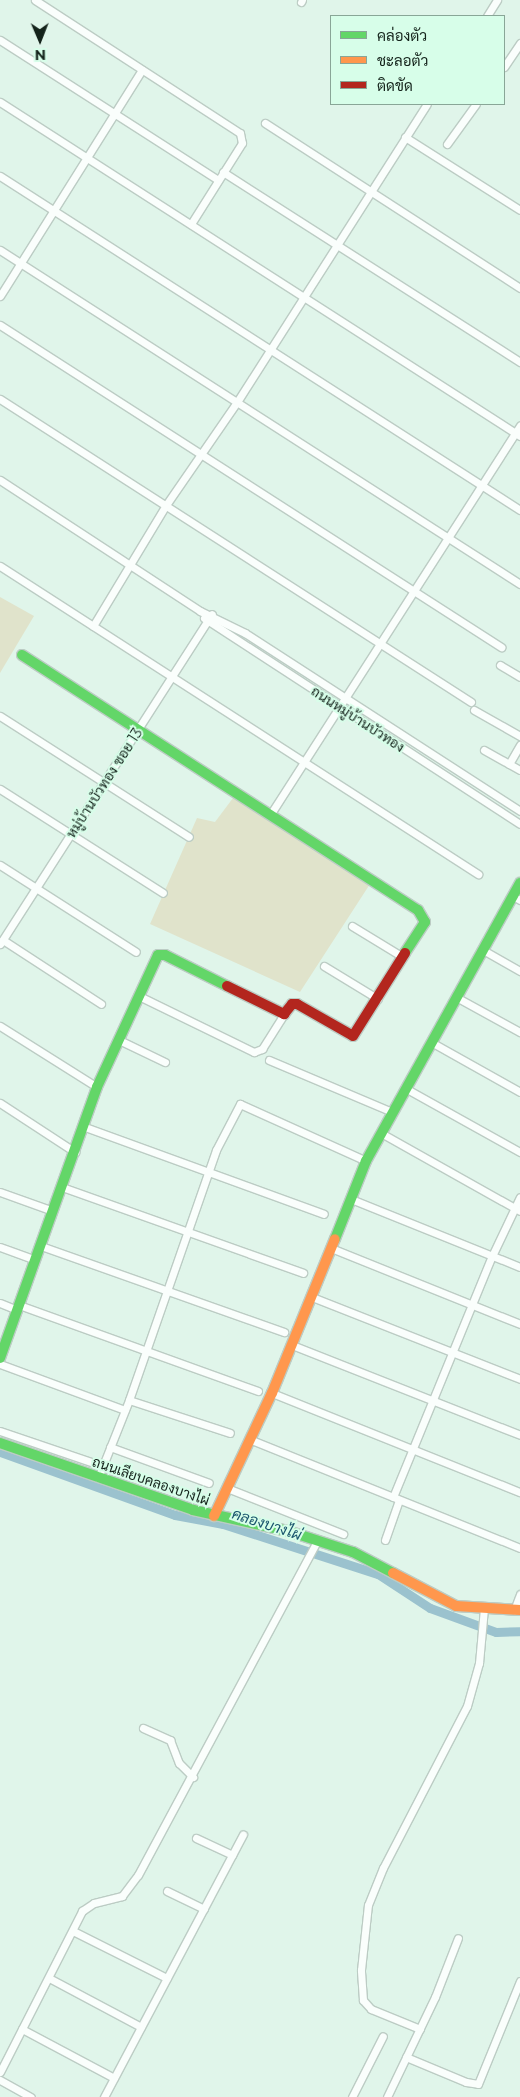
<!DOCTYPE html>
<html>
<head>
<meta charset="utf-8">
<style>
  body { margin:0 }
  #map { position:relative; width:520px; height:2097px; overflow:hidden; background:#e0f5ea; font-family:Montserrat,Sarabun,sans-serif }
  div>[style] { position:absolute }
  .green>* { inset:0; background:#e0e3cb }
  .canal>* { height:9px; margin:-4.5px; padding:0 4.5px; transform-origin:4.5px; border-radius:4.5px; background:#9bc2ce }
  .roads { filter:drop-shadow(1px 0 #bcccc4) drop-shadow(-1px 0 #bcccc4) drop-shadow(0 1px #bcccc4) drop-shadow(0 -1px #bcccc4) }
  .street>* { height:7px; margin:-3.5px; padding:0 3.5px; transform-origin:3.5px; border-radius:3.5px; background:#fafefc }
  .fast>* { height:10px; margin:-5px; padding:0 5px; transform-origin:5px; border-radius:5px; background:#63d668 }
  .slow>* { height:10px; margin:-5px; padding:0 5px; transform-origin:5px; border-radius:5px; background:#ff974d }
  .jam>* { height:10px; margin:-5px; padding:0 5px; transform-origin:5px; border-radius:5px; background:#b3261e }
  span { translate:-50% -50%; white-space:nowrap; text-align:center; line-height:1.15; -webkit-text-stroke:4px #d7fee9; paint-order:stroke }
  .street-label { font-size:14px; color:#14231b }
  .water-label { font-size:15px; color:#1a556d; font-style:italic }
  .legend { position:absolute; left:330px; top:15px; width:175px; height:90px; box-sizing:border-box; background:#d7fee9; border:1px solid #89a697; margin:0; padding:6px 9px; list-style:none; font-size:15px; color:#14231b }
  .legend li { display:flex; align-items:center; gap:10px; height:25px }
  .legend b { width:25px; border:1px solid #89a697 }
  .north { position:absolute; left:15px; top:15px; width:50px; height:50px; -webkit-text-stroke:4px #d7fee9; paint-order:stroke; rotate:179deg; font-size:14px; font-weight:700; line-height:20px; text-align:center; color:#14231b }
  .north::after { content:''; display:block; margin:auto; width:18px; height:22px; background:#14231b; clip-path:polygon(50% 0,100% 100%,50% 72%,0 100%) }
</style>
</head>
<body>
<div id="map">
  <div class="green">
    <i style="clip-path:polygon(0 597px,34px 616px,0 673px)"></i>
    <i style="clip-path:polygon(233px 798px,370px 884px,300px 992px,150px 924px,197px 818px,215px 822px)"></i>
  </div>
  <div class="canal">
    <i style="left:0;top:1452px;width:186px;rotate:19.8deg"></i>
    <i style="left:175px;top:1515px;width:49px;rotate:10.6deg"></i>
    <i style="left:223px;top:1524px;width:163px;rotate:17.9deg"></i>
    <i style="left:378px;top:1574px;width:62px;rotate:33.2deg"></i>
    <i style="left:430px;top:1608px;width:70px;rotate:20deg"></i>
    <i style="left:496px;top:1632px;width:24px;rotate:-2deg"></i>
  </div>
  <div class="roads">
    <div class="street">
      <i style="left:35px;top:0;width:244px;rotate:33deg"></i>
      <i style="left:240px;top:133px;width:10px;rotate:79deg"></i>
      <i style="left:242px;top:143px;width:96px;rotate:122.2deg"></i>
      <i style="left:301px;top:2px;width:2px;rotate:-63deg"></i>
      <i style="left:487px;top:16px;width:19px;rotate:-58deg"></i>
      <i style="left:0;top:40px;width:259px;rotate:32.7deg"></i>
      <i style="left:504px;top:67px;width:29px;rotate:-56deg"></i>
      <i style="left:0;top:102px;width:618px;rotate:32.71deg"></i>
      <i style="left:265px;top:123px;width:304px;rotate:32.9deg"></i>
      <i style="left:405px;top:137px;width:136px;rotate:32.4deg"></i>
      <i style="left:447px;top:144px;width:49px;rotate:-54.1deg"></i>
      <i style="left:223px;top:172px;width:353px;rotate:32.6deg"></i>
      <i style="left:0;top:176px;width:618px;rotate:32.71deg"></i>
      <i style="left:0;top:250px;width:618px;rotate:32.71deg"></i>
      <i style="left:0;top:296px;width:267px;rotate:-57.9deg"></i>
      <i style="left:0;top:325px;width:596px;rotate:32.73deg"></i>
      <i style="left:0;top:399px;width:560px;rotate:32.75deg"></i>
      <i style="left:0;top:480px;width:239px;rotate:33.2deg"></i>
      <i style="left:200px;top:611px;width:50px;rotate:26.1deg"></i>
      <i style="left:245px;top:633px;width:328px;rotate:32.9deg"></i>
      <i style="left:0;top:566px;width:569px;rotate:32.8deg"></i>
      <i style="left:204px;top:618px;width:377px;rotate:33.1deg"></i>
      <i style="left:93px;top:626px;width:141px;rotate:-58.9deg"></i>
      <i style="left:166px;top:505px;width:125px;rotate:-55.4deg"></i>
      <i style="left:237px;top:402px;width:353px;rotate:-57.5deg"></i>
      <i style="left:500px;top:665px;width:23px;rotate:31deg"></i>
      <i style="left:474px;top:710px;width:53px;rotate:29.5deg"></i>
      <i style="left:0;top:716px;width:224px;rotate:32.6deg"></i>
      <i style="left:484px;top:750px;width:41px;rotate:29.1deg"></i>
      <i style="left:509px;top:764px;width:22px;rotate:-60deg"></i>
      <i style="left:0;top:789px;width:193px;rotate:32.5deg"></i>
      <i style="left:270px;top:815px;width:463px;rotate:-57.3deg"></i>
      <i style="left:0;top:865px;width:161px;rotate:32.6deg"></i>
      <i style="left:513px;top:896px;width:8px;rotate:30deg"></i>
      <i style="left:352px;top:926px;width:60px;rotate:31.3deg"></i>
      <i style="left:3px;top:940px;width:117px;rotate:33.1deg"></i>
      <i style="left:0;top:944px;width:392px;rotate:-57.3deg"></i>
      <i style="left:483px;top:950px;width:43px;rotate:29.6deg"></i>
      <i style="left:324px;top:966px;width:63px;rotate:31.4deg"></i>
      <i style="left:139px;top:996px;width:128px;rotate:26deg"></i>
      <i style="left:254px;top:1052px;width:9px;rotate:-21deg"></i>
      <i style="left:262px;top:1049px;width:41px;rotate:-57.8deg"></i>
      <i style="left:456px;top:997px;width:73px;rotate:28.7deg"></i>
      <i style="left:0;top:1026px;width:115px;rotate:32.2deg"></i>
      <i style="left:119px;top:1040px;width:51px;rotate:25.6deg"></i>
      <i style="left:431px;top:1042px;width:102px;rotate:29.3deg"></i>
      <i style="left:269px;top:1060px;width:134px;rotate:22.9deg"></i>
      <i style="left:405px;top:1088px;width:132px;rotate:29.1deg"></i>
      <i style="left:0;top:1103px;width:90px;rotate:33.2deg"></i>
      <i style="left:85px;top:1127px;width:254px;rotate:20deg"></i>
      <i style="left:381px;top:1133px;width:159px;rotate:29.3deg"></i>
      <i style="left:62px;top:1187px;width:256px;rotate:19.6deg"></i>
      <i style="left:0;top:1192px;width:56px;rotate:19.7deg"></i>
      <i style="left:351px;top:1199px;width:182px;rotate:21.9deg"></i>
      <i style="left:41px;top:1246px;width:258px;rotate:19.5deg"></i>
      <i style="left:0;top:1247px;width:37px;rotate:20deg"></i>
      <i style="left:331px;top:1248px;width:204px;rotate:21.9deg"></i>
      <i style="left:312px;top:1297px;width:224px;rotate:21.5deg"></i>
      <i style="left:0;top:1303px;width:18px;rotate:22deg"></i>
      <i style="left:19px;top:1305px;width:254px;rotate:19.8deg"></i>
      <i style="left:292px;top:1345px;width:245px;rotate:21.5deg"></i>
      <i style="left:0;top:1364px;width:133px;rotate:20.2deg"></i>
      <i style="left:272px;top:1393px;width:267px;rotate:21.8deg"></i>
      <i style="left:129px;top:1400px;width:106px;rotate:18.1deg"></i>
      <i style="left:0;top:1431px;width:109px;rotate:18.8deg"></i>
      <i style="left:249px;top:1439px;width:292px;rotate:21.9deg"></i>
      <i style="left:110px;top:1447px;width:105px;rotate:20deg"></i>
      <i style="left:98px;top:1478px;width:84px;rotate:-68.3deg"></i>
      <i style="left:129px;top:1400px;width:265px;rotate:-70.8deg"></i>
      <i style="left:216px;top:1150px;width:52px;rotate:-62.4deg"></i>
      <i style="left:240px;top:1104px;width:138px;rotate:24.3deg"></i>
      <i style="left:227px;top:1488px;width:125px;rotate:21.6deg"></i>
      <i style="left:393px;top:1497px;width:261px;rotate:-67.7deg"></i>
      <i style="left:492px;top:1256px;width:65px;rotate:-64.6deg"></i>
      <i style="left:385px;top:1540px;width:42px;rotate:-70.7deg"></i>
      <i style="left:514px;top:1610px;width:17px;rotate:-69deg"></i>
      <i style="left:143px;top:1728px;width:30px;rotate:24deg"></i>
      <i style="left:170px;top:1740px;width:25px;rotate:69deg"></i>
      <i style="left:179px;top:1763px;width:20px;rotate:45deg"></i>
      <i style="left:196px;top:1838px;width:40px;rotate:25deg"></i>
      <i style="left:167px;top:1891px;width:41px;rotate:25.9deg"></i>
      <i style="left:73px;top:1931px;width:105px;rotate:26.6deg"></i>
      <i style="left:49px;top:1978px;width:104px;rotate:28deg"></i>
      <i style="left:22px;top:2029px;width:104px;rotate:28deg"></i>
      <i style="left:420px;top:2029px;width:53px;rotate:-157.8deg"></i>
      <i style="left:371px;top:2009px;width:12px;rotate:-132deg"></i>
      <i style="left:363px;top:2000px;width:30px;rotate:-94deg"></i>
      <i style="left:361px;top:1970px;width:65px;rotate:-83.9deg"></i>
      <i style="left:368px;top:1905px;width:40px;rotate:-68deg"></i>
      <i style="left:383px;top:1868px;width:182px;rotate:-62.6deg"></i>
      <i style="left:467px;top:1706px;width:45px;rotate:-74.4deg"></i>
      <i style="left:479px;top:1663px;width:55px;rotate:-84.8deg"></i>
      <i style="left:406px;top:2057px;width:65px;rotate:22.6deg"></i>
      <i style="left:466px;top:2082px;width:12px;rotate:9deg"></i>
      <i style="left:478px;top:2084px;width:111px;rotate:-67.8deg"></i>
      <i style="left:0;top:2072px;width:181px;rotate:-63deg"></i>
      <i style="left:82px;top:1911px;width:14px;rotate:-34deg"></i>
      <i style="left:94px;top:1903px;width:29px;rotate:-14deg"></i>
      <i style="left:122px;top:1896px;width:26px;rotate:-53deg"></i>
      <i style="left:138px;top:1875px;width:380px;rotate:-61.8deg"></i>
      <i style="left:0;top:2080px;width:35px;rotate:29deg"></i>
      <i style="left:104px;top:2097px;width:297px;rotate:-62.1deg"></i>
      <i style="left:352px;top:2097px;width:68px;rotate:-63.1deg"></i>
      <i style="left:387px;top:2097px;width:111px;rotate:-64.4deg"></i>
      <i style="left:435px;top:1997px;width:63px;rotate:-68.7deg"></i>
    </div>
    <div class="fast">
      <i style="left:22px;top:655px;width:471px;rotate:32.8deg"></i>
      <i style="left:418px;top:910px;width:14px;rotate:60deg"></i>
      <i style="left:425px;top:922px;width:37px;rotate:123deg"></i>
      <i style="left:335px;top:1239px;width:84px;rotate:-68.3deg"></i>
      <i style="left:366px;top:1161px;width:318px;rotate:-61deg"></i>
      <i style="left:0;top:1358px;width:288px;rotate:-70.3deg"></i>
      <i style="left:97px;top:1087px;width:145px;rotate:-65.2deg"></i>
      <i style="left:158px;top:955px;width:7px"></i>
      <i style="left:165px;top:955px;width:69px;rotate:26.6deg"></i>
      <i style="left:0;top:1443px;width:204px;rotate:19.1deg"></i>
      <i style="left:193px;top:1510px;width:97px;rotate:12.5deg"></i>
      <i style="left:288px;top:1531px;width:68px;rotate:17.9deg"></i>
      <i style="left:353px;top:1552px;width:45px;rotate:27.7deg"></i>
    </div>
    <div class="slow">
      <i style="left:214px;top:1516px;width:136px;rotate:-64.8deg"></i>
      <i style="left:272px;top:1393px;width:166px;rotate:-67.8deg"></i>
      <i style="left:393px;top:1573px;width:71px;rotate:27.6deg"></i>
      <i style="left:456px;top:1606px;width:64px;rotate:3.6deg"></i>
    </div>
    <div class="jam">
      <i style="left:227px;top:986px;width:64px;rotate:26.2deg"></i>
      <i style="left:284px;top:1014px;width:13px;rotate:-51deg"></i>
      <i style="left:292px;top:1004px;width:5px"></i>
      <i style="left:297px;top:1004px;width:64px;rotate:29.7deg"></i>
      <i style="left:353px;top:1036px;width:98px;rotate:-57.9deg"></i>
    </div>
  </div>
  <div class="street-label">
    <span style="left:358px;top:719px;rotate:33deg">ถนนหมู่บ้านบัวทอง</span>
    <span style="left:104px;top:783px;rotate:-57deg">หมู่บ้านบัวทอง ซอย 13</span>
    <span style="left:151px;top:1481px;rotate:19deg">ถนนเลียบคลองบางไผ่</span>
  </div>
  <div class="water-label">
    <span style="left:267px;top:1524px;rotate:18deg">คลองบางไผ่</span>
  </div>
  <ul class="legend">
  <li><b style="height:6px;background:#63d668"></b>คล่องตัว</li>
  <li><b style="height:6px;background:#ff974d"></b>ชะลอตัว</li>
  <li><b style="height:6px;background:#b3261e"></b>ติดขัด</li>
  </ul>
  <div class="north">N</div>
</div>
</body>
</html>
